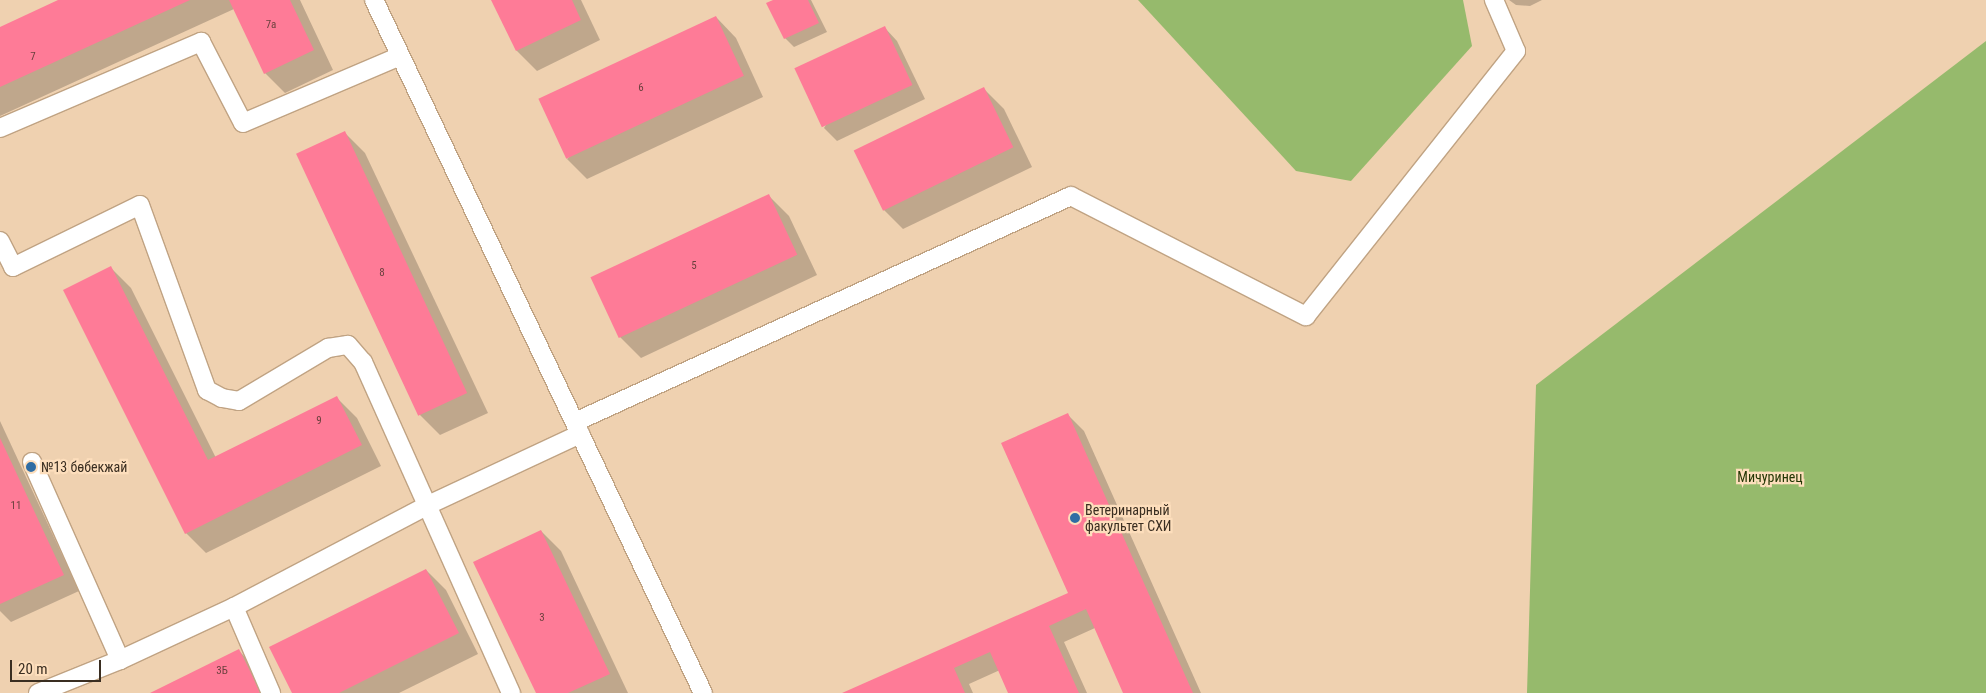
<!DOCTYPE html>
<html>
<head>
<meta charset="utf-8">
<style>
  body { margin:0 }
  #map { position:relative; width:1986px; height:693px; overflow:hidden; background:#efd1b0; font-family:"Roboto Condensed",sans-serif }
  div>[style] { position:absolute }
  .green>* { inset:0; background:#96ba6c }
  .shadow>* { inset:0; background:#0003 }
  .building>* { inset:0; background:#fe7b97; transform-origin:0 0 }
  .roads { filter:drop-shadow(1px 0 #c0a383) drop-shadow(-1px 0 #c0a383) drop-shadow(0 1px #c0a383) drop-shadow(0 -1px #c0a383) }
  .service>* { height:18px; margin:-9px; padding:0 9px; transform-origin:9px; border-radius:9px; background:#fff }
  .dots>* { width:14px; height:14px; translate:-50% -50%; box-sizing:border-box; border:2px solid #fddebc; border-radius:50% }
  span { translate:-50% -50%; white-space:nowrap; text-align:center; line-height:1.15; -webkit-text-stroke:4.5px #fddebc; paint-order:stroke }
  .number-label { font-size:11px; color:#6b413e }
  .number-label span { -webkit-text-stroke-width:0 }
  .poi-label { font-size:14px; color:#3a2e21 }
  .left { translate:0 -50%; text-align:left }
  .park-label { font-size:14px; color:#233604 }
  .scale { position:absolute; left:10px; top:660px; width:91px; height:22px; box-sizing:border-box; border:2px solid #3a2e21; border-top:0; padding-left:6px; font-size:15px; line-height:18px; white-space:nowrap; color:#3a2e21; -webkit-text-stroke:4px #fddebc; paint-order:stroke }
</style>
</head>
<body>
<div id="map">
  <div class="green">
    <i style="clip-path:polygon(1138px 0,1463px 0,1472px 46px,1351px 181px,1296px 171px)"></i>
    <i style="clip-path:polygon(1986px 41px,1986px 693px,1527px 693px,1536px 385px)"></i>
  </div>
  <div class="shadow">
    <i style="clip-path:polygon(61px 0,300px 0,333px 70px,285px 93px,265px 73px,234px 9px,0 116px,0 28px)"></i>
    <i style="clip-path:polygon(492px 0,581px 0,600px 40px,537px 71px,517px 51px)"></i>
    <i style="clip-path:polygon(776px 0,811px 0,827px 32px,794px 47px,785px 38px)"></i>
    <i style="clip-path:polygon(1509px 0,1542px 0,1530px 6px,1516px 5px)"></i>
    <i style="clip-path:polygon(716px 17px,736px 38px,763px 97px,587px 179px,567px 159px)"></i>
    <i style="clip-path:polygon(885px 28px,897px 41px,925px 99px,837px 141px,824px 128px)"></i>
    <i style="clip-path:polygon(984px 89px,1004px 109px,1032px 167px,903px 229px,883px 209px)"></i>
    <i style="clip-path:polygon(345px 133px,365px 153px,488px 413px,440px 435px,420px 415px)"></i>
    <i style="clip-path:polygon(769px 196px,789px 216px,817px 275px,641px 358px,620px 337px,593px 278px)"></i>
    <i style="clip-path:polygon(111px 268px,131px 288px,216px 458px,337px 398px,357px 418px,381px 466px,206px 553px,186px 533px)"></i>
    <i style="clip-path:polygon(1068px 415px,1084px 431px,1201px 693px,1125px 693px,1095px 628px,1064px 642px,1087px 693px,1010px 693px,1000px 670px,969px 684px,973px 693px,845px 693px,1070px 593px)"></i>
    <i style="clip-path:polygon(0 421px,79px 591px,11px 622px,0 611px)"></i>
    <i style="clip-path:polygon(541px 531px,561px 551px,628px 693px,537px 693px)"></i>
    <i style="clip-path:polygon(426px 570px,446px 590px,478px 654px,399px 693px,294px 693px)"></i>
    <i style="clip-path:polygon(239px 651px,259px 671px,270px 693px,153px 693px)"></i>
  </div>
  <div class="building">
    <i style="clip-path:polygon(58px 0,190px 0,0 87px,0 27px)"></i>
    <i style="clip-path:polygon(229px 0,290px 0,314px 50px,264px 74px)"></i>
    <i style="clip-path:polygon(491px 0,572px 0,581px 20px,516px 51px)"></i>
    <i style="clip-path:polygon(773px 0,808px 0,819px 23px,784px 39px,766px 3px)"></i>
    <i style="left:716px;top:16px;width:66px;height:196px;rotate:65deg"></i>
    <i style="left:885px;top:26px;width:65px;height:100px;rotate:65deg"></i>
    <i style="left:984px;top:87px;width:67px;height:145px;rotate:64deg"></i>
    <i style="left:345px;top:131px;width:289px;height:54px;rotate:65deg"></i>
    <i style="left:769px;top:194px;width:67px;height:197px;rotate:65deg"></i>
    <i style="clip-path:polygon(111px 266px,208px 460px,337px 396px,362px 445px,185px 534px,63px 290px)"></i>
    <i style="clip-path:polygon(1068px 413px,1193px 693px,1123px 693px,1086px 609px,1049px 626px,1079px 693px,1008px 693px,990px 652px,954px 668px,965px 693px,842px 693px,1068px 593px,1001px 443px)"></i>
    <i style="clip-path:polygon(0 438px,64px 575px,0 604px)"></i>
    <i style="clip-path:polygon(541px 530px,610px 674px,568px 693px,536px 693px,473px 562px)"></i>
    <i style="clip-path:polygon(426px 569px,459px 633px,339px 693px,292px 693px,269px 647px)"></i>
    <i style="clip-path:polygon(239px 649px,261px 693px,150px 693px)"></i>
  </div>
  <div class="roads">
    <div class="service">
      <i style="left:374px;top:0;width:767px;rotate:64.6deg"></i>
      <i style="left:0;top:128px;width:219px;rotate:-23.2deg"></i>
      <i style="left:201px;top:42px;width:91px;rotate:62.6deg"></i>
      <i style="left:243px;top:123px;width:171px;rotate:-23.1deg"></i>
      <i style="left:0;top:241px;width:29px;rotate:63deg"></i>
      <i style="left:13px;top:267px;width:141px;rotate:-26deg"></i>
      <i style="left:140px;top:205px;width:197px;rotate:70.1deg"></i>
      <i style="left:207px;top:390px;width:17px;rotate:28deg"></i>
      <i style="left:222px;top:398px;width:17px;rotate:10deg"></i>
      <i style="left:239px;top:401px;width:104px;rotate:-30.8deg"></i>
      <i style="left:328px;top:348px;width:20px;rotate:-9deg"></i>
      <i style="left:348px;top:345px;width:23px;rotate:49deg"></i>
      <i style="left:363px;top:362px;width:363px;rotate:65.9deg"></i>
      <i style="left:575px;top:422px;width:545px;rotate:-24.5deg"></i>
      <i style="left:1071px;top:196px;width:264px;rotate:27.1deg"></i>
      <i style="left:1306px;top:316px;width:338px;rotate:-51.6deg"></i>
      <i style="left:1516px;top:51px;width:56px;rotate:-113.3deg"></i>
      <i style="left:32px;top:462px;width:217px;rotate:66deg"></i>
      <i style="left:234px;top:607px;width:94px;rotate:66.7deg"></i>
      <i style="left:38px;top:693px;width:88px;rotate:-21.9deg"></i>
      <i style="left:120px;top:660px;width:126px;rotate:-24.9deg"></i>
      <i style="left:234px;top:607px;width:219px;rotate:-27.7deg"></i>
      <i style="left:428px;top:505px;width:168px;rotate:-25deg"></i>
    </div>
  </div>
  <div class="dots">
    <i style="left:31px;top:467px;background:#306da4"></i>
    <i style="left:1075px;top:518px;background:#306da4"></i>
  </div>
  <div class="number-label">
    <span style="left:271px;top:25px">7а</span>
    <span style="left:33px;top:57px">7</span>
    <span style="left:641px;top:88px">6</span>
    <span style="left:694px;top:266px">5</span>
    <span style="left:382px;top:273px">8</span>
    <span style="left:319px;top:421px">9</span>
    <span style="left:16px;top:506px">11</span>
    <span style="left:542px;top:618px">3</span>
    <span style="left:222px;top:671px">3Б</span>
  </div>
  <div class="poi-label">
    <span class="left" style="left:41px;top:467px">№13 бөбекжай</span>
    <span class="left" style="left:1085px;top:518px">Ветеринарный<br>факультет СХИ</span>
  </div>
  <div class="park-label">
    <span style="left:1770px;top:477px">Мичуринец</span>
  </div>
  <div class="scale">20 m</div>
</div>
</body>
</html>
